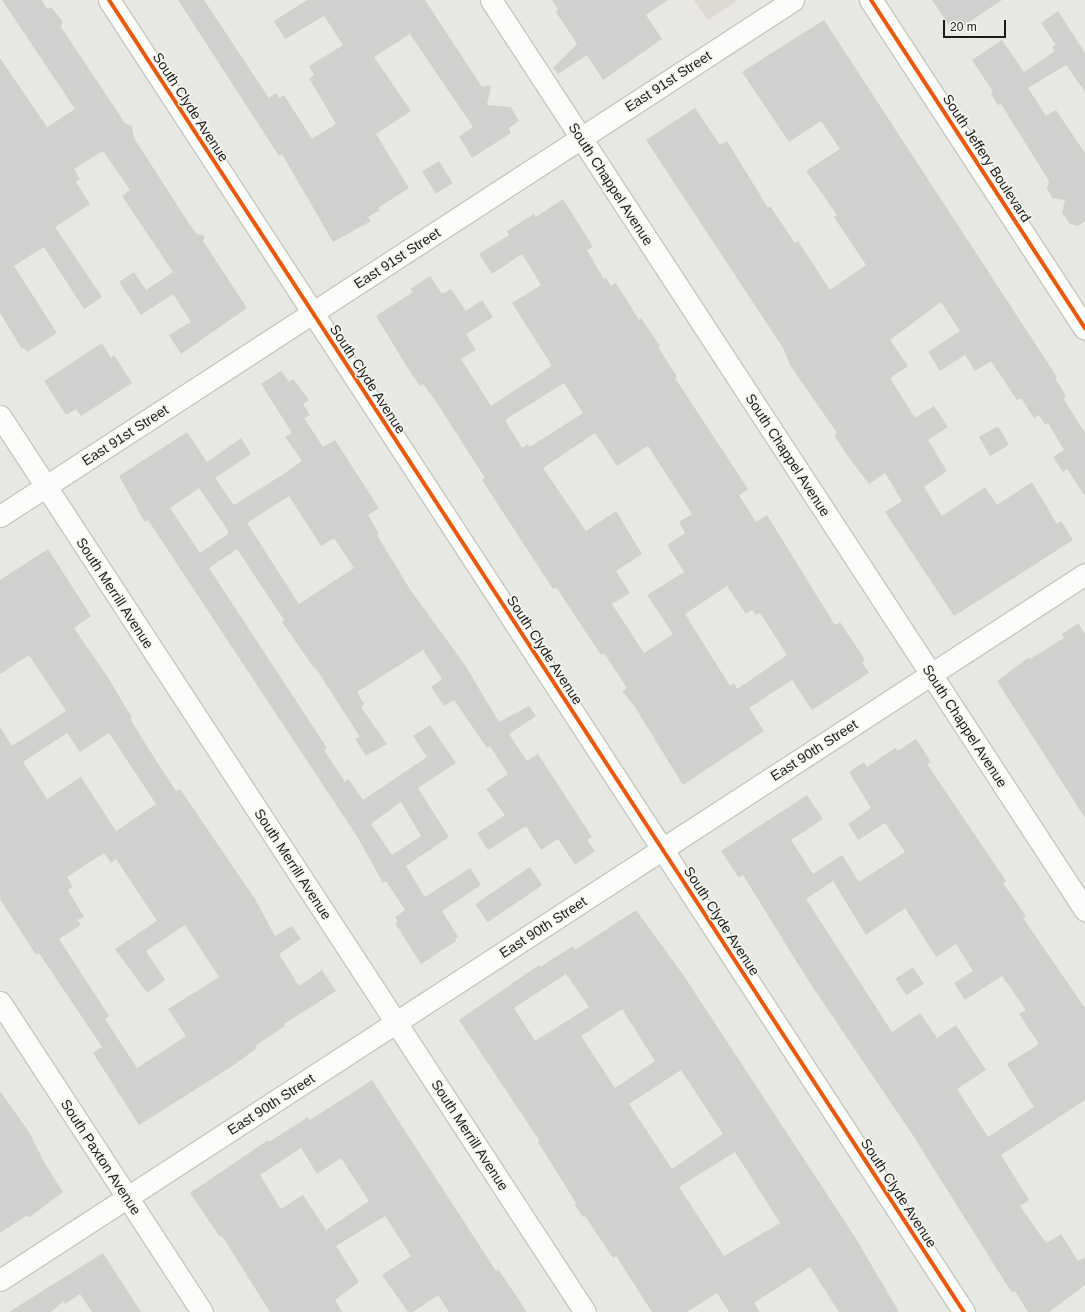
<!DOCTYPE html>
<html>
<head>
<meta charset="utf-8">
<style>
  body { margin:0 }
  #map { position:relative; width:1085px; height:1312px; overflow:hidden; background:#e9e8e5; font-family:Arial,sans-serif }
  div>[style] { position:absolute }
  .built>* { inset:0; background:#dcdad3 }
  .building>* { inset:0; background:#d1d0ce; transform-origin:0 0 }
  .roads { filter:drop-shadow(1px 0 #c6c6c4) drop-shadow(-1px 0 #c6c6c4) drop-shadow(0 1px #c6c6c4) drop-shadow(0 -1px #c6c6c4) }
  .street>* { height:21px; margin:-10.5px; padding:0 10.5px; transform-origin:10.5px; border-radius:10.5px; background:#fcfcfb }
  .secondary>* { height:22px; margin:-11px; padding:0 11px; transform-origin:11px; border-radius:11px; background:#fcfcfb }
  .cycleway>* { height:4px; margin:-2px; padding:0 2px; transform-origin:2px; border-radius:2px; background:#e8590c }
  span { translate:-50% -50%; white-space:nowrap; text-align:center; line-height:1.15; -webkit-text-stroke:3px #f7f6f1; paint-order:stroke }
  .street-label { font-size:14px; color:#1a1a18 }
  .scale { position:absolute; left:943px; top:20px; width:63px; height:18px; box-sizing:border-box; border:2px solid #1a1a18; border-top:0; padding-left:5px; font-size:12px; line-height:14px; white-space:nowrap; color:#1a1a18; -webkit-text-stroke:3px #f7f6f1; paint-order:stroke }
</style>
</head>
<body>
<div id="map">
  <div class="built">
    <i style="clip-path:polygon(694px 0,738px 0,708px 20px)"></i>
  </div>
  <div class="building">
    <i style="clip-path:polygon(2px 0,42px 0,47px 9px,51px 7px,63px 22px,61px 27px,125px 123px,132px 126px,134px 138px,190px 225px,197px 234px,205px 236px,203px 241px,247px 308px,181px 354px,169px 335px,191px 322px,173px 294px,141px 315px,119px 282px,134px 272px,146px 290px,173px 272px,122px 196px,130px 190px,103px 151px,74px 169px,80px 179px,76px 182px,90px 204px,55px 227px,102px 297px,84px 309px,44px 247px,14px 266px,57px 333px,27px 352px,24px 348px,22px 349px,0 313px,0 58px,47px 127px,75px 109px)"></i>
    <i style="clip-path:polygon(178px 0,204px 0,269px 98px,276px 93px,279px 98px,284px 95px,312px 139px,336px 124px,309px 78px,314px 75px,309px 66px,343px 45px,324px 16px,285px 39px,274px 21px,307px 0,425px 0,482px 87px,491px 85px,487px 105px,511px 107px,519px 121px,509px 128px,511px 133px,472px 158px,459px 136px,473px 127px,410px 34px,374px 57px,411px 111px,376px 134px,409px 188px,378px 208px,380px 210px,368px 217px,371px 221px,333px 242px,282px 154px,279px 156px)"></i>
    <i style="clip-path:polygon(552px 0,668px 0,646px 15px,662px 39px,603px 80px,587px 55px,558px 74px,553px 68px,577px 44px,556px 12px,558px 10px)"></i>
    <i style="clip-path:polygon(932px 0,1002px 0,957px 30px,954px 26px,951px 28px)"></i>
    <i style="clip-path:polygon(1058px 11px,1085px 53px,1085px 92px,1066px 65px,1028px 88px,1046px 116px,1056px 110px,1085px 153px,1085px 221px,1078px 226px,1070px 224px,1062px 213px,1065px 200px,1052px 198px,1047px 188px,1049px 181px,1001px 104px,998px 105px,991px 94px,993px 92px,972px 60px,1002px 40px,1024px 72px,1055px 51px,1052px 47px,1056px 45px,1041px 23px)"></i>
    <i style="clip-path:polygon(824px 20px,1057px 377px,1055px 378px,1066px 396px,1063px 398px,1085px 433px,1085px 496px,1067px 469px,1063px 472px,1053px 457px,1064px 450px,1048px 423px,1045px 425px,1039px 415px,1034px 418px,1021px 398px,1017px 400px,991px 361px,975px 371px,965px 355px,940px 371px,928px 352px,960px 331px,941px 302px,890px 340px,908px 366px,890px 378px,915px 418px,934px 406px,948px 427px,928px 440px,947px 471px,924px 487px,942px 516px,985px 487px,997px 505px,1032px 482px,1057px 524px,1061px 521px,1073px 540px,954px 616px,885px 512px,902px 501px,885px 473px,869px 484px,847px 455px,834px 435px,837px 433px,790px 365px,783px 348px,646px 140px,695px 108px,720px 145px,727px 141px,768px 208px,770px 206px,795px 243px,798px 241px,830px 290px,866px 265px,834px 217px,837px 215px,806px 171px,840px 149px,821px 121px,789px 142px,742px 72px)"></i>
    <i style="left:439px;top:161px;width:26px;height:20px;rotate:58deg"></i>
    <i style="clip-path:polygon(evenodd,563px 199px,593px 247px,587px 250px,604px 279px,606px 278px,611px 286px,616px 283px,639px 320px,641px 318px,660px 346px,658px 347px,677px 377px,675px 378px,748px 489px,739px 495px,756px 522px,767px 515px,835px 625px,840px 622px,865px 660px,862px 662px,869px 673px,812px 710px,792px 680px,749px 708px,764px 731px,683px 785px,635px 707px,622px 691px,627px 688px,604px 653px,601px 655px,556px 587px,553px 589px,482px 480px,485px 478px,435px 400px,423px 384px,420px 386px,412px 375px,376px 316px,413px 292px,410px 289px,430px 276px,442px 294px,451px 289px,466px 311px,482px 300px,493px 317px,466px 334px,476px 350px,461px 359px,491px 406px,552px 366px,512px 303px,541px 285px,522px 254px,492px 274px,479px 254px,509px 235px,507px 231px,534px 214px,536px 217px,563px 199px,564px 383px,583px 413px,530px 447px,528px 444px,522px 448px,505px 420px,564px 383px,563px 199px,595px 433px,617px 466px,648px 446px,692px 514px,679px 522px,685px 533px,667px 545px,684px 572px,647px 595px,673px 634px,644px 653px,612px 604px,630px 593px,616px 571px,642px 554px,616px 511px,586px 531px,543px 468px,595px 433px,563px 199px,727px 586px,746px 614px,752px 610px,756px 615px,760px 613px,787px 655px,737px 689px,734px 683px,730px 686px,685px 614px,727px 586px)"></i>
    <i style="clip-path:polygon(102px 343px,111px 358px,114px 355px,132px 383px,81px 416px,76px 409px,66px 415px,44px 381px)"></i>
    <i style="clip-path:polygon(evenodd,281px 371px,289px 382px,293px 379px,309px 400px,303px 404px,310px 415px,304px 418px,323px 447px,335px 440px,379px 508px,368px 515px,379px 534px,377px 535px,411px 591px,465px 665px,499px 722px,529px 706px,536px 716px,509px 734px,527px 761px,538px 754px,592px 837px,587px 840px,595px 851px,575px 865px,558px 839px,541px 850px,526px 826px,488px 850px,477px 833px,505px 815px,486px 789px,508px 774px,490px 746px,487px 748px,454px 700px,444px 706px,431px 687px,442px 679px,423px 650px,357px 692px,364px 704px,361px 707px,387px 744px,366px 756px,355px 739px,360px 737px,315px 667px,314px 668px,282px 622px,284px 620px,237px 549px,209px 568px,327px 748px,324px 750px,345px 782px,348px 779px,363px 800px,427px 757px,413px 736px,430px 725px,456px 763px,418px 788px,449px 837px,406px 866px,425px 897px,470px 868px,481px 885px,442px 911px,458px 937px,455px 939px,456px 941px,421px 964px,395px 923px,398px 922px,395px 917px,405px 910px,386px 881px,383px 883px,358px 838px,148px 520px,145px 522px,119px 476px,187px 432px,207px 462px,241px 438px,251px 454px,215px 478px,234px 505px,282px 475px,302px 461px,285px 437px,292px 433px,261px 384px,281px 371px,199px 488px,227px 529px,228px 534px,200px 553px,170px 508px,199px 488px,281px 371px,289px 496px,321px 546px,334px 538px,354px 568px,299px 604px,247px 523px,289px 496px,281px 371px,401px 802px,421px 836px,392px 855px,371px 824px,401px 802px)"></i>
    <i style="left:998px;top:426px;width:22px;height:22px;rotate:60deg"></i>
    <i style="clip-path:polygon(evenodd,48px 549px,91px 616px,74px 628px,109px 679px,132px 718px,130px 719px,157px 762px,176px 791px,180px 789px,255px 899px,275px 936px,292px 926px,301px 939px,279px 954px,299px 986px,322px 970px,336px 991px,284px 1024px,285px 1026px,255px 1046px,257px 1048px,231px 1067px,139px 1125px,93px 1053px,102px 1047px,39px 953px,36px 955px,0 899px,0 727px,12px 746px,66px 711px,29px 655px,0 674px,0 580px,48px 549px,67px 733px,80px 752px,109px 733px,156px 804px,116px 831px,81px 777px,47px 799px,23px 762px,67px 733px,48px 549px,104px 853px,111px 863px,116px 859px,157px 921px,115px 949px,147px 993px,165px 980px,146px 951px,185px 925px,219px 977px,168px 1009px,186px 1036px,137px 1068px,105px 1019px,109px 1016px,59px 939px,81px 925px,77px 920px,84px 917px,68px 890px,73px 887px,67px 877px,104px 853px)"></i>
    <i style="clip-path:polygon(1078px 623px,1085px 634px,1085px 818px,997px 681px,1029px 657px,1030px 659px,1064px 638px,1062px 634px)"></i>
    <i style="clip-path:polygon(evenodd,916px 739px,931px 762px,927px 764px,1006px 881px,1003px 883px,1026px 916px,1023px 918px,1085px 1008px,1085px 1100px,1001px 1155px,1029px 1200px,1020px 1206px,1046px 1243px,1061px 1234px,1078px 1261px,1085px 1257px,1085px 1285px,1049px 1312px,1028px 1312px,1015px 1291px,1012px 1293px,912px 1134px,808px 980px,743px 875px,739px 878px,721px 851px,807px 795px,823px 819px,791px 840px,813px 874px,842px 855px,859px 882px,905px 852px,885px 823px,858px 840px,848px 824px,871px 808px,849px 772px,864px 762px,867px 767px,895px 748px,898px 751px,916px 739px,833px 881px,866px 935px,905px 908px,936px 957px,956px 944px,973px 971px,954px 983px,965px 1000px,1002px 976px,1026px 1010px,1019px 1014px,1039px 1044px,1007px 1064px,1034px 1107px,988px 1137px,957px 1089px,986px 1070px,956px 1025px,937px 1038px,920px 1013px,892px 1032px,806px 899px,833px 881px)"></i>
    <i style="left:530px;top:867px;width:22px;height:66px;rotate:56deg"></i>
    <i style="clip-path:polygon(evenodd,636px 910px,684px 976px,855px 1237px,899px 1312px,839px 1312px,810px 1267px,754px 1303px,760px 1312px,729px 1312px,717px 1293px,687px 1312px,652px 1312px,616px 1256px,613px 1258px,585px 1216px,583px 1217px,574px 1204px,576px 1203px,538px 1142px,539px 1140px,459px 1020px,539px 965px,540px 967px,573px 946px,575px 950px,636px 910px,566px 974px,589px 1007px,535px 1041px,514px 1008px,566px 974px,636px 910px,622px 1009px,655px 1061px,615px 1088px,581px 1036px,622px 1009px,636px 910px,681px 1070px,723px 1134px,672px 1169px,629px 1104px,681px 1070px,636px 910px,735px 1152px,780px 1223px,724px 1256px,679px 1187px,735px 1152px)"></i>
    <i style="left:913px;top:967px;width:20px;height:21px;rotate:57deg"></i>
    <i style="clip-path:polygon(evenodd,372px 1080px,496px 1271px,498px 1269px,527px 1312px,449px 1312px,438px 1295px,413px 1312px,408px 1312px,382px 1275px,411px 1256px,385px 1216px,336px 1246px,359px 1282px,335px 1300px,342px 1312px,270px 1312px,222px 1236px,220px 1237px,190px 1193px,268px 1140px,269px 1142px,308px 1117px,310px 1120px,372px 1080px,301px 1148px,317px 1174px,341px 1158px,369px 1201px,326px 1230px,303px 1195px,281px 1209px,260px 1175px,301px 1148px)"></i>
    <i style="clip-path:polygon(0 1091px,29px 1132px,45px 1164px,63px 1192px,30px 1217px,26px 1216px,0 1233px)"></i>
    <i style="clip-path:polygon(103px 1253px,141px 1312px,92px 1312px,80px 1294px,65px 1304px,64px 1301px,51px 1312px,9px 1312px)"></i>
  </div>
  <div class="roads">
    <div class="street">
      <i style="left:109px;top:0;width:1566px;rotate:56.91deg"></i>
      <i style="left:491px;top:0;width:1087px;rotate:56.87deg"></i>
      <i style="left:0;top:416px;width:1070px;rotate:56.86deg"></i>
      <i style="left:0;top:516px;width:946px;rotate:-33.05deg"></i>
      <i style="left:0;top:1002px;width:370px;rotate:56.9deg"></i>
      <i style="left:0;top:1280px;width:1294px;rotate:-33.05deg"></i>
    </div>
    <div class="secondary">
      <i style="left:871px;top:0;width:392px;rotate:56.9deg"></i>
    </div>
  </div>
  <div class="cycleway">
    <i style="left:109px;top:0;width:1566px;rotate:56.91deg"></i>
    <i style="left:871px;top:0;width:392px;rotate:56.9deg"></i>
  </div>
  <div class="street-label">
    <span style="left:668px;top:81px;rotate:-33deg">East 91st Street</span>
    <span style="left:191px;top:107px;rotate:57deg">South Clyde Avenue</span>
    <span style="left:987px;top:158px;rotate:57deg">South Jeffery Boulevard</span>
    <span style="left:611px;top:184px;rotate:57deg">South Chappel Avenue</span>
    <span style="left:397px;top:258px;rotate:-33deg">East 91st Street</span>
    <span style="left:368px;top:379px;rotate:57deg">South Clyde Avenue</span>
    <span style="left:125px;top:435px;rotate:-33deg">East 91st Street</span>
    <span style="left:788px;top:455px;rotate:57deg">South Chappel Avenue</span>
    <span style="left:115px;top:593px;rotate:57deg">South Merrill Avenue</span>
    <span style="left:545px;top:650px;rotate:57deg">South Clyde Avenue</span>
    <span style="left:965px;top:726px;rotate:57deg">South Chappel Avenue</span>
    <span style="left:814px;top:750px;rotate:-33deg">East 90th Street</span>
    <span style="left:293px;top:864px;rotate:57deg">South Merrill Avenue</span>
    <span style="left:722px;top:921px;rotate:57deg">South Clyde Avenue</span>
    <span style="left:543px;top:927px;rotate:-33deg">East 90th Street</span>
    <span style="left:271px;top:1104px;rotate:-33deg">East 90th Street</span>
    <span style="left:470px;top:1135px;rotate:57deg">South Merrill Avenue</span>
    <span style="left:101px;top:1157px;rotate:57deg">South Paxton Avenue</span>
    <span style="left:899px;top:1193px;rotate:57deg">South Clyde Avenue</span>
  </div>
  <div class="scale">20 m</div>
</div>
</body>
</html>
